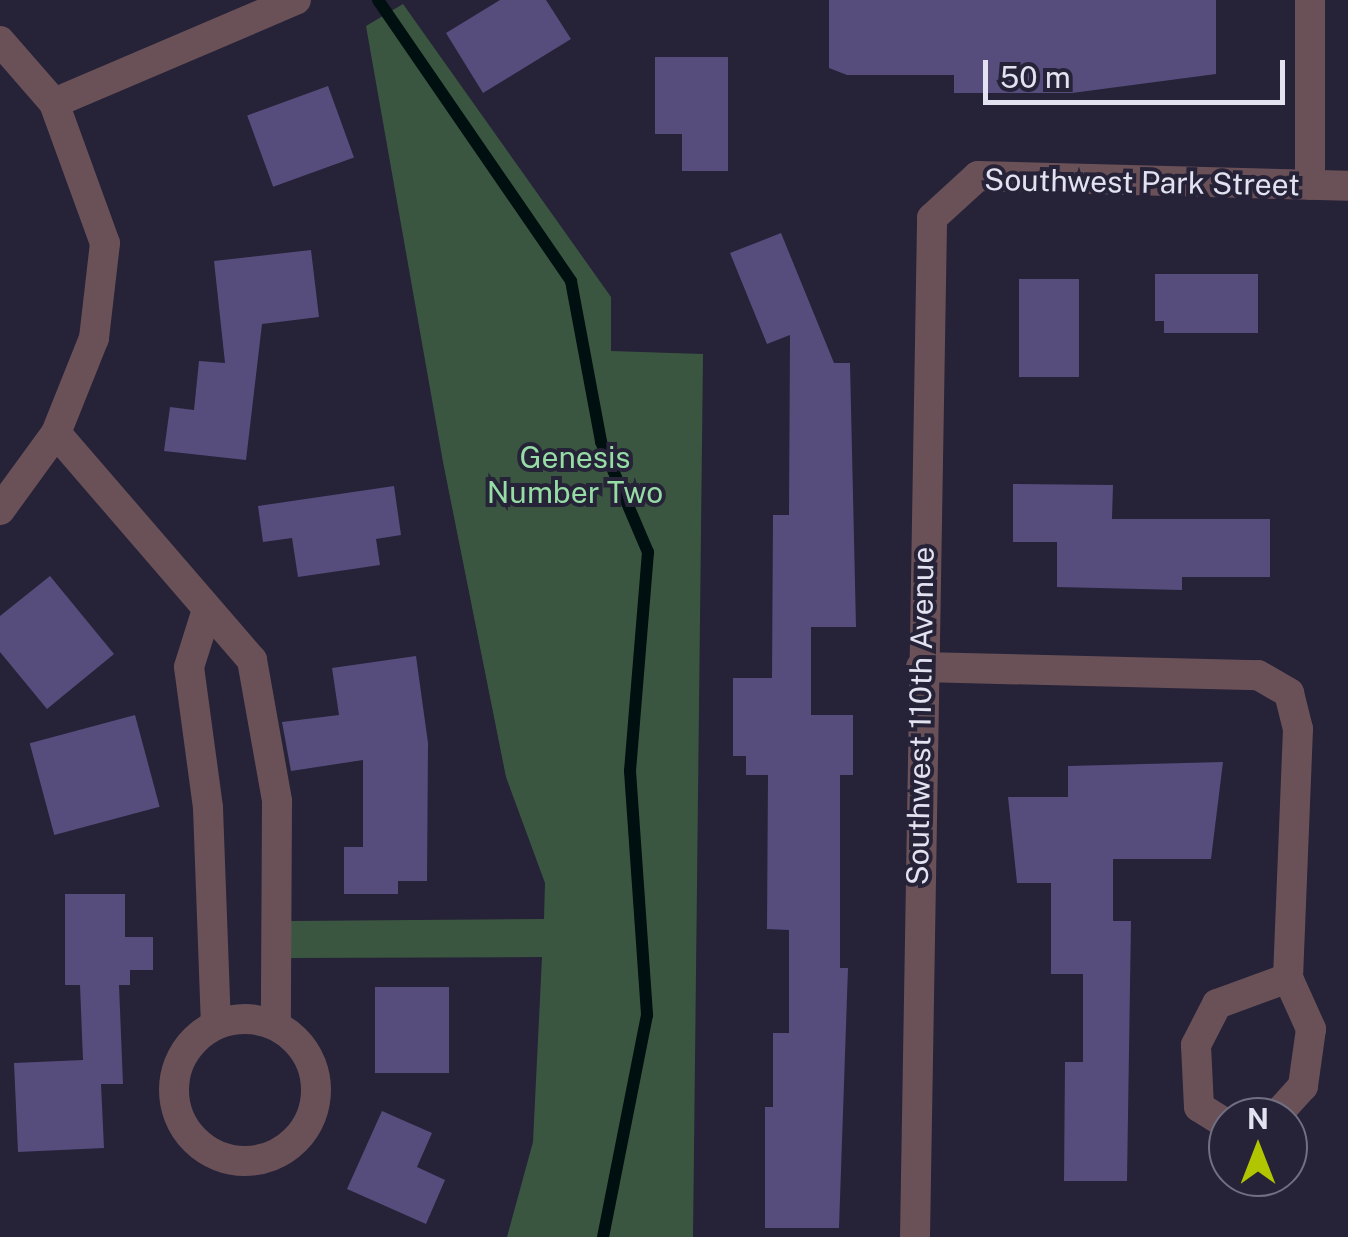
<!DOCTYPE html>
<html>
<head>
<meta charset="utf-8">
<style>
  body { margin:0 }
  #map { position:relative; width:1348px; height:1237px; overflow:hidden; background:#262238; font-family:"Public Sans",sans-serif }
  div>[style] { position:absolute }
  .green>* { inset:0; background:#3b5640 }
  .stream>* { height:12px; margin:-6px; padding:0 6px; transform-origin:6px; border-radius:6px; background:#000f10 }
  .building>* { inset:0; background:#564d7d; transform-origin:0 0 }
  .minor>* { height:30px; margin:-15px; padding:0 15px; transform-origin:15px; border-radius:15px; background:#6a5158 }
  .minor>.ring { margin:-15px; padding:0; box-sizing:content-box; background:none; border:30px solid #6a5158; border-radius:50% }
  span { translate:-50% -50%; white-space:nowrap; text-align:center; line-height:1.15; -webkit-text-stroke:8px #262238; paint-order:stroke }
  .street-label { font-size:30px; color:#e3e2f1 }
  .park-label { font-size:30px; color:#95dda4 }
  .north { position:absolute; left:1208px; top:1097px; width:100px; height:100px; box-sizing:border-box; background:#262238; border:2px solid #726f82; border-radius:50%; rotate:0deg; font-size:28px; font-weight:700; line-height:40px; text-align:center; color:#e3e2f1 }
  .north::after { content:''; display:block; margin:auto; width:35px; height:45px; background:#b1c500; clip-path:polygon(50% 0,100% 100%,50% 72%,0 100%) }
  .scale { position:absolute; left:983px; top:60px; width:302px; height:45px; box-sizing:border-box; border:5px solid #e3e2f1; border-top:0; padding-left:12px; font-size:30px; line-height:35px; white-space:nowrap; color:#e3e2f1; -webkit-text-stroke:8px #262238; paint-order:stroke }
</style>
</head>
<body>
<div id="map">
  <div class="green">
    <i style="clip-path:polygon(403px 4px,611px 297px,611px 351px,703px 354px,693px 1237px,507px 1237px,533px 1142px,542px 957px,288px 958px,289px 921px,544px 919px,545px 883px,506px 777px,443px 462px,366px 26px)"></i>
  </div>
  <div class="stream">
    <i style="left:378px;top:0;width:341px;rotate:55.5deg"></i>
    <i style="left:571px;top:281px;width:164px;rotate:79.4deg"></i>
    <i style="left:601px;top:442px;width:120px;rotate:66.9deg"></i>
    <i style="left:648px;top:552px;width:220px;rotate:94.7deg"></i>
    <i style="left:630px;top:771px;width:245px;rotate:86deg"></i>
    <i style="left:647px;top:1015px;width:226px;rotate:101.2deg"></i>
  </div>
  <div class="building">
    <i style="clip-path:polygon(500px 0,546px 0,571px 39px,483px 93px,446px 33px)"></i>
    <i style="clip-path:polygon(829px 0,1216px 0,1216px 74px,1072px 93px,954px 93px,954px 75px,847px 75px,829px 68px)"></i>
    <i style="clip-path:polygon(655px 57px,728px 57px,728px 171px,682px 171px,682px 134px,655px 134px)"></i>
    <i style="left:328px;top:86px;width:76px;height:86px;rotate:70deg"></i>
    <i style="clip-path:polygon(781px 233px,834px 363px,850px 363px,856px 627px,811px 627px,811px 715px,853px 715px,853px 775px,840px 775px,840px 968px,848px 968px,839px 1228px,765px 1228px,765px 1107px,773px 1107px,773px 1033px,789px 1033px,789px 930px,767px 929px,768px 775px,746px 775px,746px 756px,733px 756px,733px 678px,772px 678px,773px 515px,789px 515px,790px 335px,767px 344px,730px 253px)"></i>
    <i style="clip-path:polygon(311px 250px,319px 317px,262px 324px,246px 460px,164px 451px,170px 407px,194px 410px,199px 361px,225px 363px,214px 261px)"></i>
    <i style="clip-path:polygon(1155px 274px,1258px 274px,1258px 333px,1164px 333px,1164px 321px,1155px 321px)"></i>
    <i style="left:1019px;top:279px;width:60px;height:98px"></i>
    <i style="clip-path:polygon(1013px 484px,1113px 485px,1112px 519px,1270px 519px,1270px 577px,1182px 577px,1182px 590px,1057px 587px,1057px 542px,1013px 542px)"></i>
    <i style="clip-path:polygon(394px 486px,401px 535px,376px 539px,380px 565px,298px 577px,292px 538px,263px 542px,258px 506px)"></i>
    <i style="clip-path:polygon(50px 576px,114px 654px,47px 709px,0 652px,0 616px)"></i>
    <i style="clip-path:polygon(416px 656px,428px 743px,427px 881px,398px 881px,398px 894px,344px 894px,344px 847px,363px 847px,363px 760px,291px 771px,282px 722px,339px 715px,332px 668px)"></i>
    <i style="left:135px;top:715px;width:95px;height:109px;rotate:75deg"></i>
    <i style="clip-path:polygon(1223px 762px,1211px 859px,1113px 859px,1113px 921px,1131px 921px,1127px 1181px,1064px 1181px,1065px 1062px,1083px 1062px,1083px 974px,1051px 974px,1051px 883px,1017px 883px,1008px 797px,1068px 797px,1068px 766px)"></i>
    <i style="clip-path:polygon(65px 894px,125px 894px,125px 937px,153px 937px,153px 970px,130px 970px,130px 985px,119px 985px,123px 1084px,101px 1084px,104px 1148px,18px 1152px,14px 1063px,83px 1060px,80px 985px,65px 985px)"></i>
    <i style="left:375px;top:987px;width:74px;height:86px"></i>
    <i style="clip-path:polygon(382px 1111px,432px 1133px,417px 1167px,445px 1180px,426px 1224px,347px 1189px)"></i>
  </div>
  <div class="minor">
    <i style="left:1310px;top:0;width:185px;rotate:90deg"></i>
    <i style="left:0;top:41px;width:82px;rotate:48.9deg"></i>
    <i style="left:54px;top:103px;width:149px;rotate:70deg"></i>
    <i style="left:105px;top:243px;width:96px;rotate:96.6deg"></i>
    <i style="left:94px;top:338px;width:102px;rotate:111.8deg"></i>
    <i style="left:56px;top:433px;width:95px;rotate:126deg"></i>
    <i style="left:54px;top:103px;width:263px;rotate:-23.1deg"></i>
    <i style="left:56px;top:433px;width:300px;rotate:49.2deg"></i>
    <i style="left:252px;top:660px;width:143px;rotate:79.9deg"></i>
    <i style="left:277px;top:801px;width:224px;rotate:90.3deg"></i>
    <i style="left:205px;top:616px;width:53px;rotate:107.4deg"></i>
    <i style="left:189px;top:667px;width:142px;rotate:82.3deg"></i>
    <i style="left:208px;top:808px;width:216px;rotate:87.9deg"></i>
    <i style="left:921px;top:667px;width:337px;rotate:1.4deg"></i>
    <i style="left:1258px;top:675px;width:36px;rotate:30deg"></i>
    <i style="left:1289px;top:693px;width:37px;rotate:76deg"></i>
    <i style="left:1298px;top:729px;width:249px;rotate:92.3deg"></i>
    <i style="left:1288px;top:978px;width:56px;rotate:65.7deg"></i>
    <i style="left:1311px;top:1029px;width:58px;rotate:98deg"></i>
    <i style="left:1303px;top:1086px;width:42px;rotate:132.1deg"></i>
    <i class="ring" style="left:174px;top:1019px;width:112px;height:112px"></i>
    <i style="left:1228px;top:1125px;width:34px;rotate:-148deg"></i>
    <i style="left:1199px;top:1107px;width:62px;rotate:-92.8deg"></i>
    <i style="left:1196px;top:1045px;width:46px;rotate:-62.9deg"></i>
    <i style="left:1217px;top:1004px;width:76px;rotate:-20.1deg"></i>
    <i style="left:915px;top:1237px;width:1019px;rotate:-89.04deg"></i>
    <i style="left:932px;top:218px;width:62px;rotate:-42.4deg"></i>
    <i style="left:978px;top:176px;width:370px;rotate:1.5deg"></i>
  </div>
  <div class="street-label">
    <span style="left:1142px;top:182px;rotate:1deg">Southwest Park Street</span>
    <span style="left:920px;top:716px;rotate:-89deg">Southwest 110th Avenue</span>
  </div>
  <div class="park-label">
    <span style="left:575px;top:474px">Genesis<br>Number Two</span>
  </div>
  <div class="north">N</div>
  <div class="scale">50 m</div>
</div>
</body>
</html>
